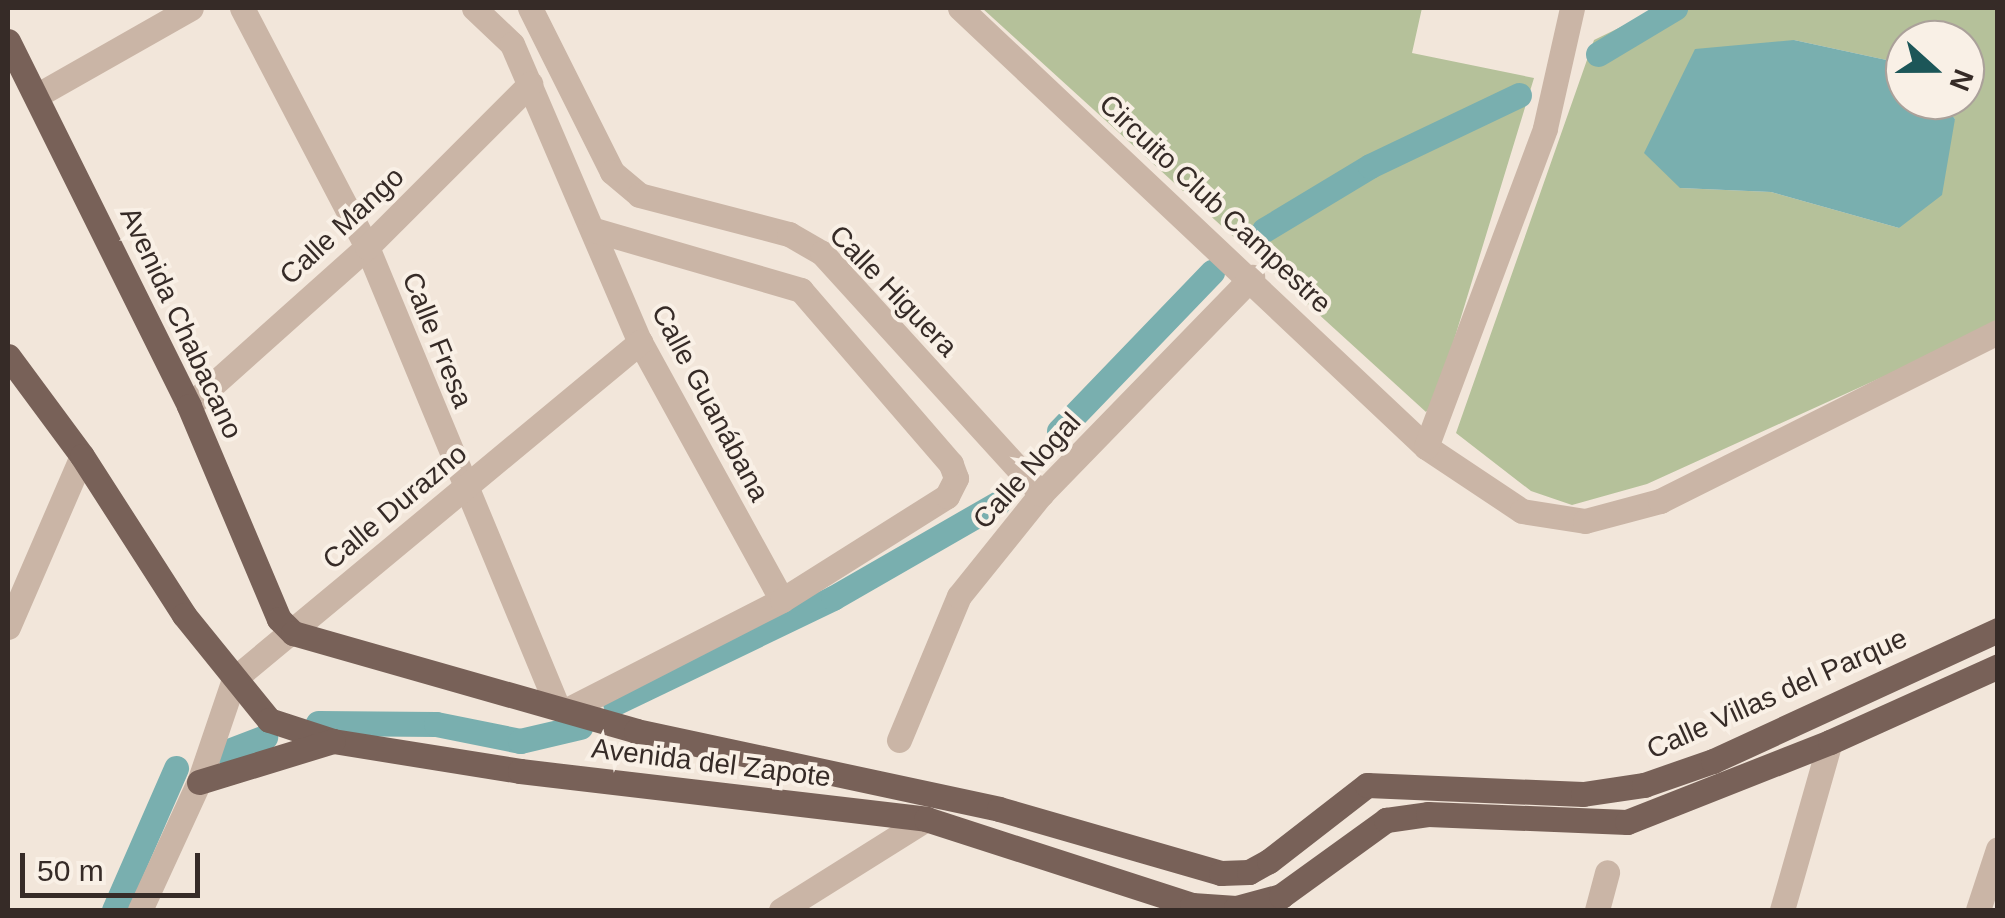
<!DOCTYPE html>
<html>
<head>
<meta charset="utf-8">
<style>
  body { margin:0 }
  #map { position:relative; width:2005px; height:918px; overflow:hidden; background:#f2e6da; font-family:Arial,sans-serif }
  div>[style] { position:absolute }
  .green>* { inset:0; background:#b5c19a }
  .water>* { inset:0; background:#79afaf }
  .canal>* { height:25px; margin:-12.5px; padding:0 12.5px; transform-origin:12.5px; border-radius:12.5px; background:#79afaf }
  .minor>* { height:25px; margin:-12.5px; padding:0 12.5px; transform-origin:12.5px; border-radius:12.5px; background:#cab5a6 }
  .major>* { height:25px; margin:-12.5px; padding:0 12.5px; transform-origin:12.5px; border-radius:12.5px; background:#786158 }
  span { translate:-50% -50%; white-space:nowrap; text-align:center; line-height:1.15; -webkit-text-stroke:8px #f9f0e6; paint-order:stroke }
  .street-label { font-size:28px; color:#362b27 }
  .frame { position:absolute; inset:0; border:10px solid #362b27; pointer-events:none }
  .north { position:absolute; left:1885px; top:20px; width:100px; height:100px; box-sizing:border-box; background:#f9f0e6; border:2px solid #aba19a; border-radius:50%; rotate:111deg; font-size:28px; font-weight:700; line-height:40px; text-align:center; color:#362b27 }
  .north::after { content:''; display:block; margin:auto; width:35px; height:45px; background:#1c5658; clip-path:polygon(50% 0,100% 100%,50% 72%,0 100%) }
  .scale { position:absolute; left:20px; top:853px; width:180px; height:45px; box-sizing:border-box; border:5px solid #362b27; border-top:0; padding-left:12px; font-size:30px; line-height:35px; white-space:nowrap; color:#362b27; -webkit-text-stroke:8px #f9f0e6; paint-order:stroke }
</style>
</head>
<body>
<div id="map">
  <div class="green">
    <i style="clip-path:polygon(982px 8px,1422px 8px,1412px 53px,1534px 78px,1436px 399px,1426px 412px)"></i>
    <i style="clip-path:polygon(evenodd,1660px 8px,1997px 8px,1997px 325px,1647px 484px,1572px 505px,1531px 491px,1456px 433px,1594px 40px,1660px 8px,1794px 40px,1905px 64px,1905px 40px,1965px 40px,1965px 100px,1940px 100px,1955px 119px,1899px 228px,1771px 192px,1680px 188px,1794px 40px)"></i>
  </div>
  <div class="water">
    <i style="clip-path:polygon(1794px 40px,1905px 64px,1905px 100px,1940px 100px,1955px 119px,1942px 195px,1899px 228px,1771px 192px,1680px 188px,1644px 153px,1695px 49px)"></i>
  </div>
  <div class="canal">
    <i style="left:1598px;top:54px;width:90px;rotate:-30.9deg"></i>
    <i style="left:1264px;top:230px;width:124px;rotate:-31.1deg"></i>
    <i style="left:1370px;top:166px;width:165px;rotate:-25.5deg"></i>
    <i style="left:1059px;top:431px;width:221px;rotate:-46.1deg"></i>
    <i style="left:615px;top:703px;width:242px;rotate:-25.7deg"></i>
    <i style="left:833px;top:598px;width:190px;rotate:-29.9deg"></i>
    <i style="left:318px;top:723px;width:118px;rotate:0.5deg"></i>
    <i style="left:436px;top:724px;width:86px;rotate:11.4deg"></i>
    <i style="left:520px;top:741px;width:62px;rotate:-13.1deg"></i>
    <i style="left:226px;top:752px;width:42px;rotate:-21deg"></i>
    <i style="left:114px;top:910px;width:155px;rotate:-66.4deg"></i>
  </div>
  <div class="minor">
    <i style="left:242px;top:8px;width:270px;rotate:62.4deg"></i>
    <i style="left:367px;top:247px;width:495px;rotate:67.5deg"></i>
    <i style="left:474px;top:8px;width:52px;rotate:43.5deg"></i>
    <i style="left:512px;top:44px;width:324px;rotate:66.8deg"></i>
    <i style="left:640px;top:342px;width:294px;rotate:61.2deg"></i>
    <i style="left:530px;top:8px;width:183px;rotate:63.4deg"></i>
    <i style="left:612px;top:172px;width:35px;rotate:40deg"></i>
    <i style="left:639px;top:195px;width:155px;rotate:14.6deg"></i>
    <i style="left:789px;top:234px;width:38px;rotate:30deg"></i>
    <i style="left:822px;top:253px;width:326px;rotate:47.7deg"></i>
    <i style="left:960px;top:8px;width:640px;rotate:43.29deg"></i>
    <i style="left:1426px;top:447px;width:115px;rotate:33.7deg"></i>
    <i style="left:1522px;top:511px;width:64px;rotate:9deg"></i>
    <i style="left:1585px;top:521px;width:78px;rotate:-14.9deg"></i>
    <i style="left:1660px;top:501px;width:378px;rotate:-26.6deg"></i>
    <i style="left:36px;top:96px;width:178px;rotate:-29.6deg"></i>
    <i style="left:189px;top:406px;width:239px;rotate:-41.8deg"></i>
    <i style="left:367px;top:247px;width:231px;rotate:-45deg"></i>
    <i style="left:1426px;top:447px;width:340px;rotate:-69.5deg"></i>
    <i style="left:1545px;top:128px;width:123px;rotate:-77.3deg"></i>
    <i style="left:8px;top:627px;width:186px;rotate:-66.6deg"></i>
    <i style="left:571px;top:708px;width:237px;rotate:-27.1deg"></i>
    <i style="left:782px;top:600px;width:195px;rotate:-32.2deg"></i>
    <i style="left:947px;top:496px;width:20px;rotate:-63deg"></i>
    <i style="left:956px;top:478px;width:15px;rotate:-110deg"></i>
    <i style="left:951px;top:464px;width:230px;rotate:-130.8deg"></i>
    <i style="left:801px;top:290px;width:216px;rotate:-163.8deg"></i>
    <i style="left:899px;top:740px;width:156px;rotate:-67.4deg"></i>
    <i style="left:959px;top:596px;width:131px;rotate:-51.2deg"></i>
    <i style="left:1041px;top:494px;width:303px;rotate:-45.8deg"></i>
    <i style="left:140px;top:910px;width:141px;rotate:-65.3deg"></i>
    <i style="left:199px;top:782px;width:109px;rotate:-71.2deg"></i>
    <i style="left:234px;top:679px;width:528px;rotate:-39.69deg"></i>
    <i style="left:781px;top:910px;width:171px;rotate:-32.1deg"></i>
    <i style="left:1597px;top:910px;width:39px;rotate:-75deg"></i>
    <i style="left:1782px;top:910px;width:175px;rotate:-74.1deg"></i>
    <i style="left:1978px;top:910px;width:64px;rotate:-71.8deg"></i>
  </div>
  <div class="major">
    <i style="left:8px;top:41px;width:407px;rotate:63.6deg"></i>
    <i style="left:189px;top:406px;width:231px;rotate:67.1deg"></i>
    <i style="left:279px;top:619px;width:20px;rotate:45deg"></i>
    <i style="left:293px;top:633px;width:357px;rotate:15.9deg"></i>
    <i style="left:636px;top:731px;width:371px;rotate:12.1deg"></i>
    <i style="left:999px;top:809px;width:231px;rotate:16.1deg"></i>
    <i style="left:1221px;top:873px;width:28px;rotate:-2deg"></i>
    <i style="left:1249px;top:872px;width:23px;rotate:-29deg"></i>
    <i style="left:1269px;top:861px;width:124px;rotate:-37.8deg"></i>
    <i style="left:1367px;top:785px;width:216px;rotate:2.4deg"></i>
    <i style="left:1583px;top:794px;width:62px;rotate:-8.4deg"></i>
    <i style="left:1644px;top:785px;width:73px;rotate:-19.2deg"></i>
    <i style="left:1713px;top:761px;width:314px;rotate:-24.7deg"></i>
    <i style="left:8px;top:356px;width:124px;rotate:53.5deg"></i>
    <i style="left:82px;top:456px;width:189px;rotate:57.3deg"></i>
    <i style="left:184px;top:615px;width:135px;rotate:51deg"></i>
    <i style="left:269px;top:720px;width:67px;rotate:18.2deg"></i>
    <i style="left:333px;top:741px;width:189px;rotate:9.1deg"></i>
    <i style="left:520px;top:771px;width:409px;rotate:6.7deg"></i>
    <i style="left:926px;top:819px;width:280px;rotate:17.9deg"></i>
    <i style="left:1192px;top:905px;width:44px;rotate:3.9deg"></i>
    <i style="left:1236px;top:908px;width:47px;rotate:-14.9deg"></i>
    <i style="left:1281px;top:896px;width:130px;rotate:-35.9deg"></i>
    <i style="left:1386px;top:820px;width:42px;rotate:-8.1deg"></i>
    <i style="left:1428px;top:814px;width:199px;rotate:2.3deg"></i>
    <i style="left:1627px;top:822px;width:218px;rotate:-21.5deg"></i>
    <i style="left:1830px;top:742px;width:184px;rotate:-24.3deg"></i>
    <i style="left:199px;top:782px;width:140px;rotate:-17deg"></i>
  </div>
  <div class="street-label">
    <span style="left:1215px;top:204px;rotate:43deg">Circuito Club Campestre</span>
    <span style="left:342px;top:226px;rotate:-43deg">Calle Mango</span>
    <span style="left:893px;top:291px;rotate:46deg">Calle Higuera</span>
    <span style="left:181px;top:323px;rotate:65deg">Avenida Chabacano</span>
    <span style="left:437px;top:340px;rotate:68deg">Calle Fresa</span>
    <span style="left:710px;top:403px;rotate:62deg">Calle Guanábana</span>
    <span style="left:1027px;top:471px;rotate:-48deg">Calle Nogal</span>
    <span style="left:395px;top:507px;rotate:-40deg">Calle Durazno</span>
    <span style="left:1777px;top:694px;rotate:-24deg">Calle Villas del Parque</span>
    <span style="left:711px;top:763px;rotate:7deg">Avenida del Zapote</span>
  </div>
  <div class="frame"></div>
  <div class="north">N</div>
  <div class="scale">50 m</div>
</div>
</body>
</html>
